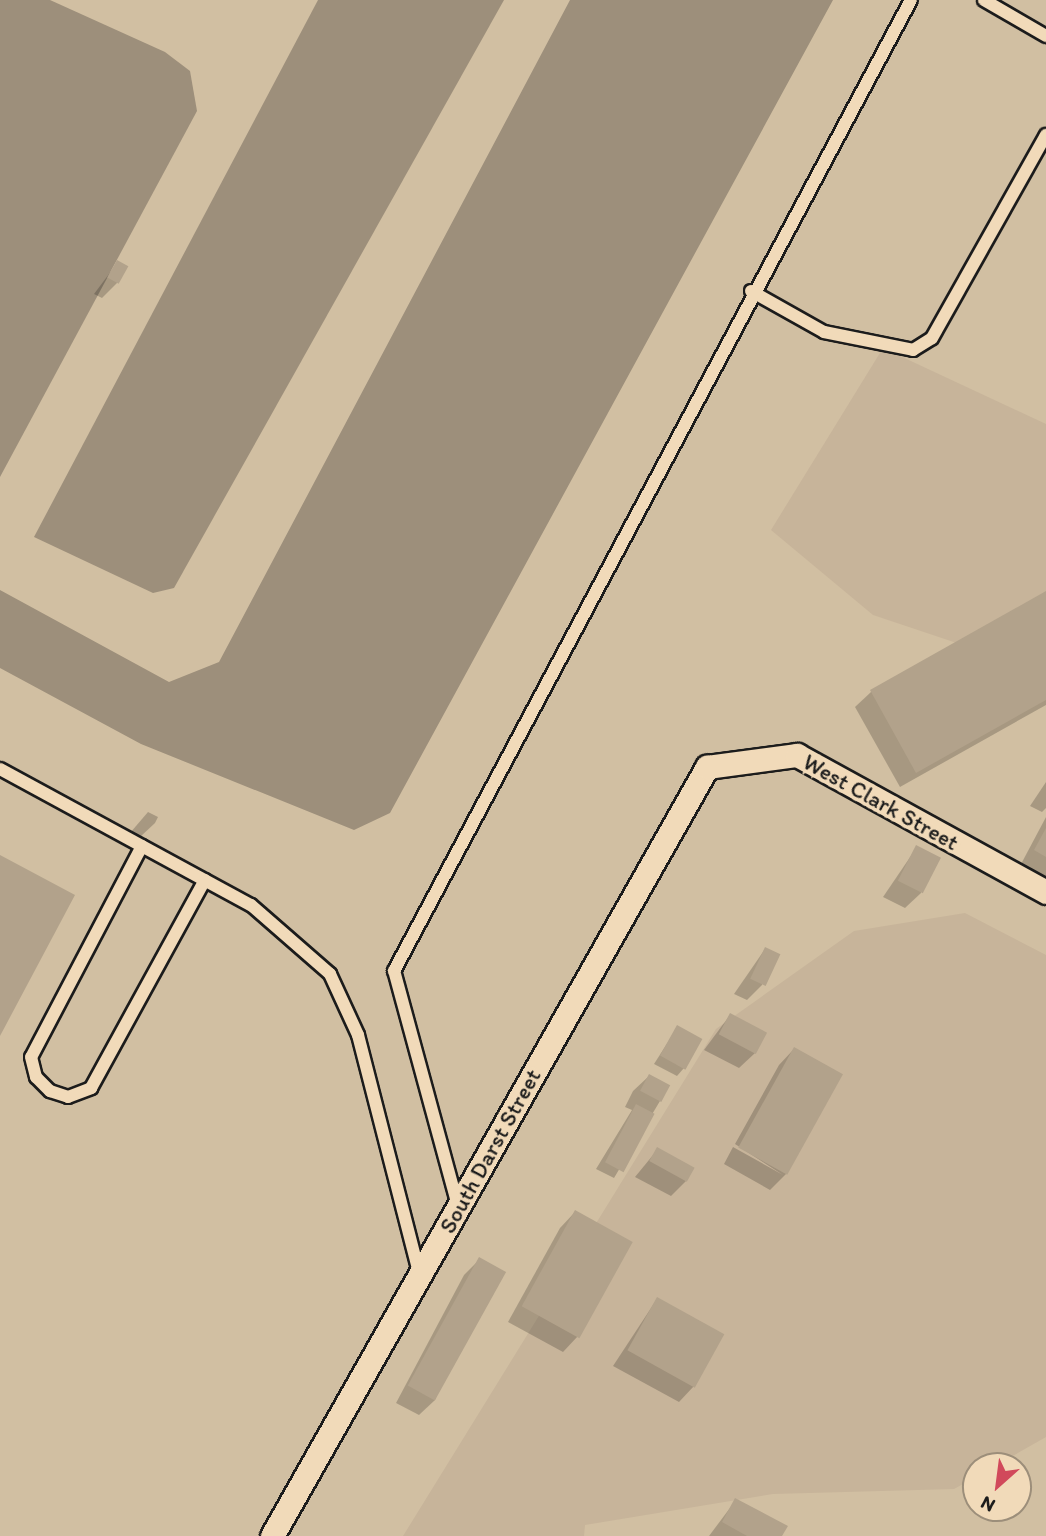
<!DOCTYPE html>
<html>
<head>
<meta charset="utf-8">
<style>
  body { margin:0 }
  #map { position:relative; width:1046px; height:1536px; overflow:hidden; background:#e4cfb0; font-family:Itim,sans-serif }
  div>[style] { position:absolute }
  .built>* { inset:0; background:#d1bfa2 }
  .green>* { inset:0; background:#c7b49a }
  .water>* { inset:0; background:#9d8f7b }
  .shadow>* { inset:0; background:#0003 }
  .building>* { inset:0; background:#b2a28b; transform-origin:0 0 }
  .roads { filter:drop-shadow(2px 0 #1c1c1c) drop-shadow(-2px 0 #1c1c1c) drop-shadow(0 2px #1c1c1c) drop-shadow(0 -2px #1c1c1c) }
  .service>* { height:12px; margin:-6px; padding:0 6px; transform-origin:6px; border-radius:6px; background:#f1dab9 }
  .minor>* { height:23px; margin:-11.5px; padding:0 11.5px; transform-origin:11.5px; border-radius:11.5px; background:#f1dab9 }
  span { translate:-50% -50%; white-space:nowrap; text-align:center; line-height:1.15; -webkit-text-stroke:7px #f1dab9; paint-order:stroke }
  .street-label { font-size:23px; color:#1c1c1c }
  .north { position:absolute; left:962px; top:1452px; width:70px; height:70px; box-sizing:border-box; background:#f1dab9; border:2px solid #9c8e7a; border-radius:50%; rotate:208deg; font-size:19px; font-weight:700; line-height:28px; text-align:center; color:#1c1c1c }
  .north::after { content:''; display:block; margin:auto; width:24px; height:32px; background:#d1495b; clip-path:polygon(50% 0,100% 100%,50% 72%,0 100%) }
</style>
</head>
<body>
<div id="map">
  <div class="built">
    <i style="clip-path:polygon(evenodd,0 0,1046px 0,1046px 1536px,0 1536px,0 0,976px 1466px,1018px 1466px,1018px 1508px,976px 1508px,976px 1466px)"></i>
  </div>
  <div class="green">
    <i style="clip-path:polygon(883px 348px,1046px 424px,1046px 673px,873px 615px,771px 530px)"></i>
    <i style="clip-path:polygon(965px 913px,1046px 955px,1046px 1437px,995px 1466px,976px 1466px,976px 1477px,954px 1489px,773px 1494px,585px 1525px,584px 1536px,403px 1536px,716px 1029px,854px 931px)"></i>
  </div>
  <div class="water">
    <i style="clip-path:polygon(0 0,50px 0,165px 52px,190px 71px,197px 111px,0 477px)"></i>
    <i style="clip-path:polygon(318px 0,504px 0,174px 588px,153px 593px,34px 537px)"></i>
    <i style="clip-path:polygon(570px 0,833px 0,390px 813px,354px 830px,141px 744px,0 668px,0 590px,169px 682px,219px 662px)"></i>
  </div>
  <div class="shadow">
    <i style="clip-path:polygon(118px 262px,117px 283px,102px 298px,94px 294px)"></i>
    <i style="clip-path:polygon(1046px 593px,1046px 705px,900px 787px,855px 707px,871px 692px)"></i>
    <i style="clip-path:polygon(1046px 782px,1046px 808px,1042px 812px,1030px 806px)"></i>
    <i style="clip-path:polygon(148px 812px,158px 817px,155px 823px,139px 838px,130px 833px)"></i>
    <i style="clip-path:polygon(1046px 817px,1046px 880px,1020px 866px)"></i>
    <i style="clip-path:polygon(917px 847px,921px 893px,905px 908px,883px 897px)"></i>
    <i style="clip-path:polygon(765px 949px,762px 985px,747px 1000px,734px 994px)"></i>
    <i style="clip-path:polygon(730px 1015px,755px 1053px,739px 1068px,704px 1050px)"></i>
    <i style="clip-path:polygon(677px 1028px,684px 1068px,677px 1076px,654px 1064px)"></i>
    <i style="clip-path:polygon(794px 1049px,786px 1174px,770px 1190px,724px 1164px,733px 1147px,783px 1175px,735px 1144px,779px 1065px)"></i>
    <i style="clip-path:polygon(649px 1076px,660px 1101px,614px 1178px,596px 1169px,632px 1110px,625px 1107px,633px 1091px)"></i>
    <i style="clip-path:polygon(658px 1149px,686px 1181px,671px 1196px,635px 1177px)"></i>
    <i style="clip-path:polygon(575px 1212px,630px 1242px,578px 1336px,563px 1352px,508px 1322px,560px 1228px)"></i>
    <i style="clip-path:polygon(480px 1259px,435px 1400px,419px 1415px,396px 1403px,464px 1275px)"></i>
    <i style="clip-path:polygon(657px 1299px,694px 1386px,679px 1402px,613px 1366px)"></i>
    <i style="clip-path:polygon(736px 1500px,780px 1536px,709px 1536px)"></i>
  </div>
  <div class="building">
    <i style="left:117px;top:260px;width:13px;height:20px;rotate:29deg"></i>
    <i style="clip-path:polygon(1046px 591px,1046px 700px,916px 773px,870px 690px)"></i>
    <i style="clip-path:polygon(1046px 828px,1046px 857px,1034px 850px)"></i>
    <i style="left:916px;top:845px;width:28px;height:40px;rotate:27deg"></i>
    <i style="clip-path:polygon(0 855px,75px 895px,0 1036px)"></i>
    <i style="left:765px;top:947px;width:17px;height:35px;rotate:25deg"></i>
    <i style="left:730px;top:1013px;width:42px;height:24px;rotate:28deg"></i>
    <i style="left:677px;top:1025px;width:29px;height:35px;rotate:29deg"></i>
    <i style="left:794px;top:1047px;width:56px;height:115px;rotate:29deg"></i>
    <i style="left:649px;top:1074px;width:24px;height:19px;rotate:28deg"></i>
    <i style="left:636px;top:1104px;width:21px;height:66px;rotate:28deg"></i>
    <i style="left:657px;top:1147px;width:43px;height:16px;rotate:29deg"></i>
    <i style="left:575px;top:1210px;width:66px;height:110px;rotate:29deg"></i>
    <i style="left:479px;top:1257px;width:31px;height:147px;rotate:29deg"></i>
    <i style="left:657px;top:1297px;width:77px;height:61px;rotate:29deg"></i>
    <i style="clip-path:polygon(735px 1498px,788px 1526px,782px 1536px,747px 1536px,722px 1522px)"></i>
  </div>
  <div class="roads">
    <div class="service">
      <i style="left:984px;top:0;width:72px;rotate:30.1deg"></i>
      <i style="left:751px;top:291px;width:84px;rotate:29.3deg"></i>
      <i style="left:824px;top:332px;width:91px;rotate:11.4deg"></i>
      <i style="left:913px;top:350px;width:22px;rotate:-32deg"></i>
      <i style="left:932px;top:338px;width:233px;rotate:-60.7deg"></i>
      <i style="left:0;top:769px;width:285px;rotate:28.5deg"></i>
      <i style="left:251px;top:905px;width:105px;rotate:41.1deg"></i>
      <i style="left:330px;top:974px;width:67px;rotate:65.3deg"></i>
      <i style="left:358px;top:1035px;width:246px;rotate:75.6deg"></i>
      <i style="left:142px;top:846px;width:238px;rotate:117.7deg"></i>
      <i style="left:31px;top:1057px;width:21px;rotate:76deg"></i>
      <i style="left:36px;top:1077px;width:20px;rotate:45deg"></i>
      <i style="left:50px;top:1091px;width:19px;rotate:18deg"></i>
      <i style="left:68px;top:1097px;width:25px;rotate:-21deg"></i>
      <i style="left:91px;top:1088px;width:237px;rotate:-61.3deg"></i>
      <i style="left:458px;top:1206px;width:244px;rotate:-105.2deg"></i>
      <i style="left:394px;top:971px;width:1100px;rotate:-61.97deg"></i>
    </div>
    <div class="minor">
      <i style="left:272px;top:1536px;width:884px;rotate:-60.5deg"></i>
      <i style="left:707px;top:767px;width:91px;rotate:-7.6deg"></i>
      <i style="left:797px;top:755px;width:284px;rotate:28.8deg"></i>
    </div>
  </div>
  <div class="street-label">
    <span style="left:881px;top:802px;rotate:29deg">West Clark Street</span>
    <span style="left:490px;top:1151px;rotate:-61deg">South Darst Street</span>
  </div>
  <div class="north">N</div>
</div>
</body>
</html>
